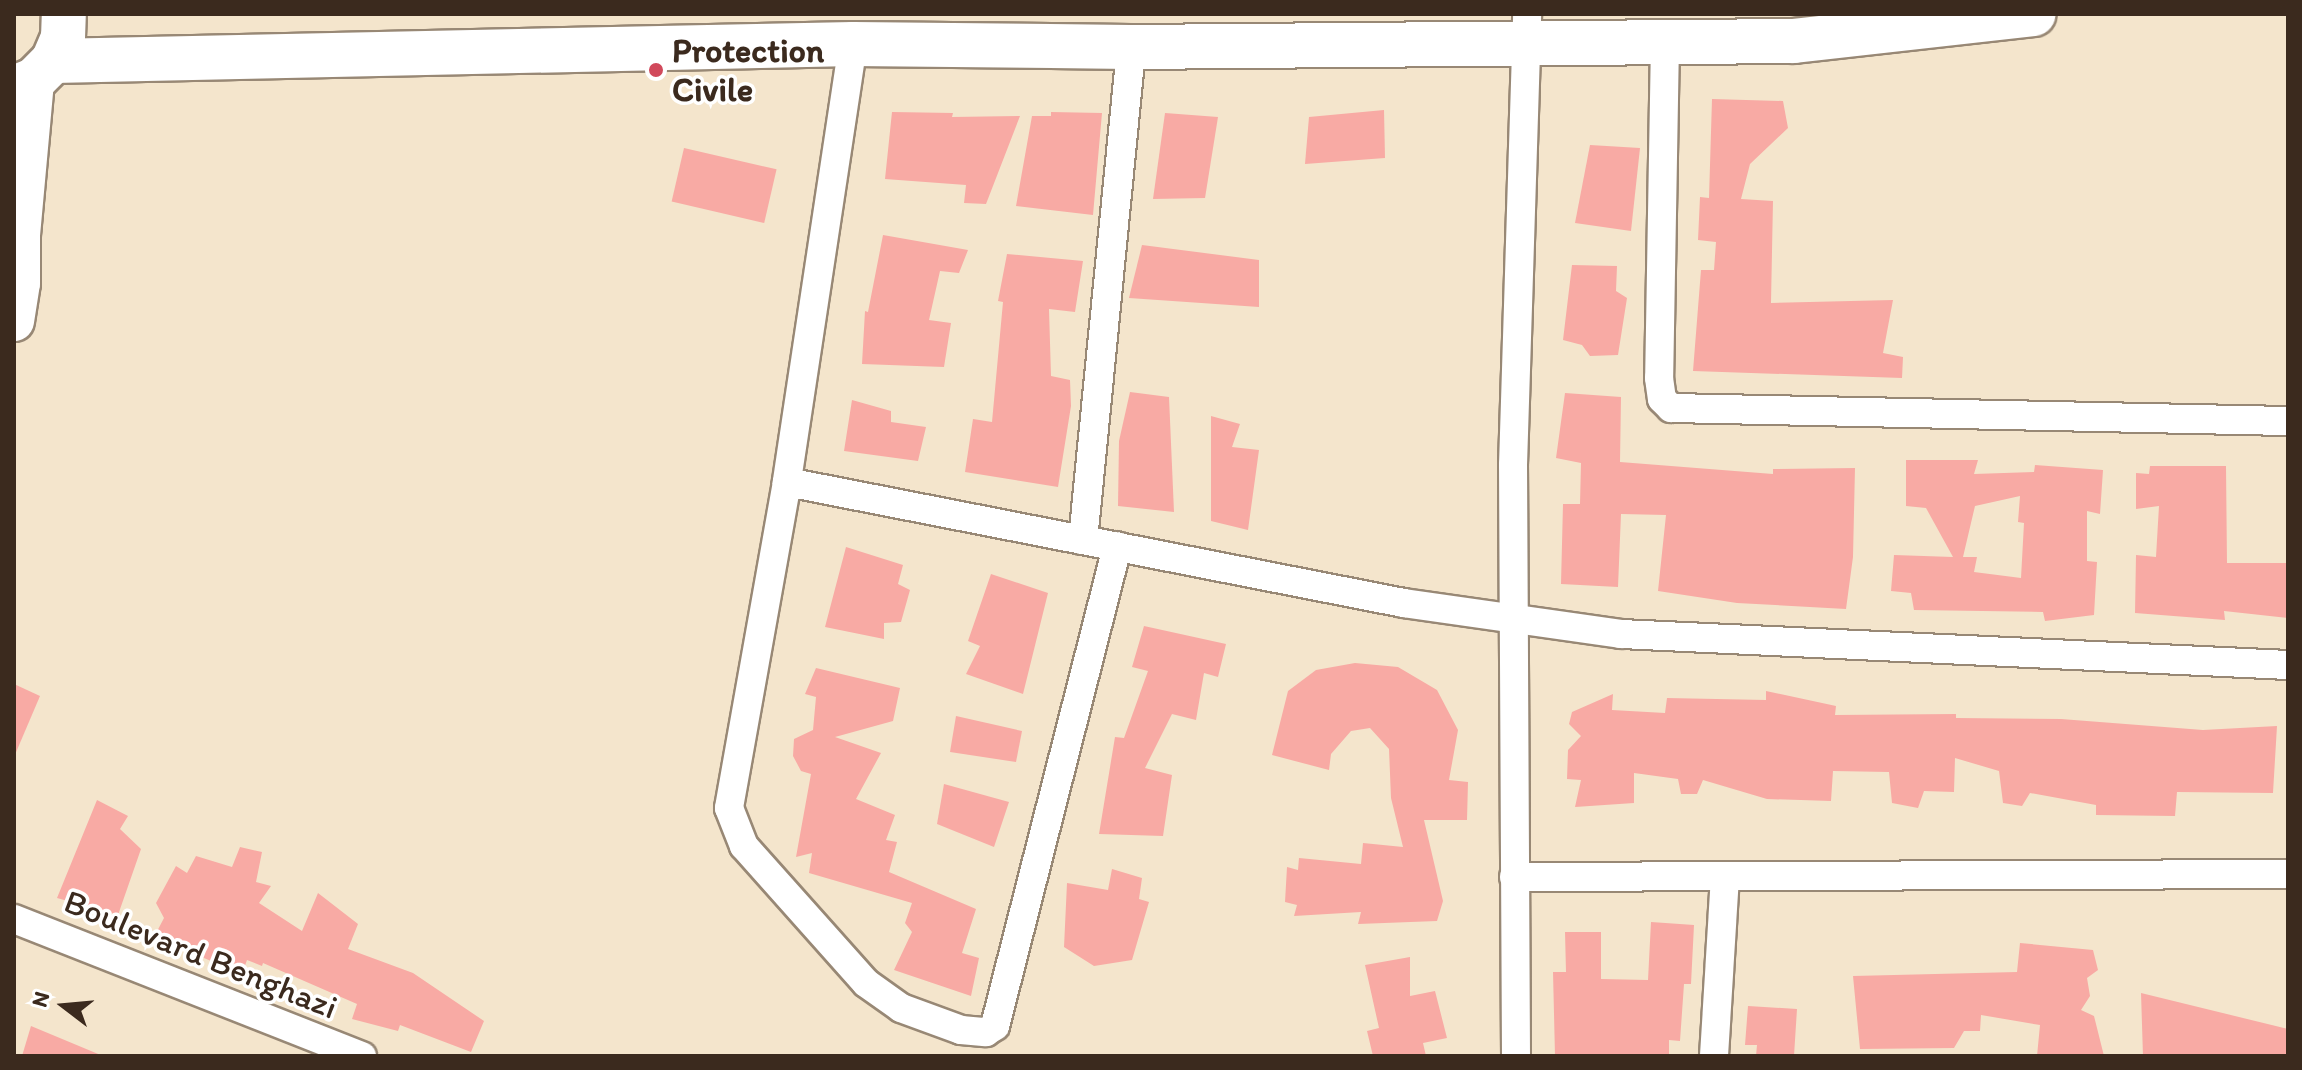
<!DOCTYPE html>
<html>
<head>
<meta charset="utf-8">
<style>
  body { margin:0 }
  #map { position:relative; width:2302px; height:1070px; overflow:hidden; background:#f4e5cc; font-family:Itim,sans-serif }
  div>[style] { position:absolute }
  .building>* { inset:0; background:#f8aaa4; transform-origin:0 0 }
  .roads { filter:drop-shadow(2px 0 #988875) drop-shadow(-2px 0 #988875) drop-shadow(0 2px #988875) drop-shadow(0 -2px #988875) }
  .minor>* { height:28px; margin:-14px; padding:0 14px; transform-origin:14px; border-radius:14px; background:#fff }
  .secondary>* { height:40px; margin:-20px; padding:0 20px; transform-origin:20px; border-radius:20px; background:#fff }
  .primary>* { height:44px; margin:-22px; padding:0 22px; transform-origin:22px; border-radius:22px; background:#fff }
  .dots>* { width:22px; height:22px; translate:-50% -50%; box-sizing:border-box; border:4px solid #fff; border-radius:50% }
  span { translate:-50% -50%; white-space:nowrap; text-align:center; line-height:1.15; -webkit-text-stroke:7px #fff; paint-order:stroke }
  .poi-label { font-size:34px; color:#3b2a1e; font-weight:700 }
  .left { translate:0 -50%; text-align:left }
  .street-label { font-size:34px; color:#3b2a1e }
  .frame { position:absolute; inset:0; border:16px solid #3b2a1e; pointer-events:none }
  .north { position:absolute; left:24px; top:966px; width:80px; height:80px; -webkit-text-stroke:6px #fff; paint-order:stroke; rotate:286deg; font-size:22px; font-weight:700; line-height:32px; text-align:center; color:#3b2a1e }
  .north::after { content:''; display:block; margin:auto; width:28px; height:36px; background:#3b2a1e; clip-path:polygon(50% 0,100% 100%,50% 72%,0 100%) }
</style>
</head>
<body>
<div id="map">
  <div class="building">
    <i style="clip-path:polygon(1712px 99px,1783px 101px,1788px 128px,1750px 164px,1741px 199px,1773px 201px,1771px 303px,1893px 300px,1883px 353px,1903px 357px,1902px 378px,1693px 371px,1701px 270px,1714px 270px,1716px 242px,1698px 240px,1700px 197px,1709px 198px)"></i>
    <i style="clip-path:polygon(1384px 110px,1385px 158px,1305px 164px,1309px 117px)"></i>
    <i style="clip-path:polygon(892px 112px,953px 113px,952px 117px,1020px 116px,986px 204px,964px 203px,966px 185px,885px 179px)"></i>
    <i style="clip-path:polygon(1051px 112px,1102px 113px,1093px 215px,1016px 206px,1032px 116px,1051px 116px)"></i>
    <i style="clip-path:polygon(1165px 113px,1218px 117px,1205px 198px,1153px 199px)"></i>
    <i style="clip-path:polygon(1590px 145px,1640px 148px,1631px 231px,1575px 223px)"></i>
    <i style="left:684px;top:148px;width:95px;height:55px;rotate:13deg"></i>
    <i style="clip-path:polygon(883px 235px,968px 250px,959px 273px,940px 271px,929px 320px,951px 323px,944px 367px,862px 364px,865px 311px,868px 312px)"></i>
    <i style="clip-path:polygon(1142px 245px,1259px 260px,1259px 307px,1129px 298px)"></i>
    <i style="clip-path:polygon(1007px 254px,1083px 261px,1075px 312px,1049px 309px,1051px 376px,1070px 380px,1071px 406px,1058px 487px,965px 472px,973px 419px,992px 422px,1003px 302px,998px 301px)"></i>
    <i style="clip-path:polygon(1572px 265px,1617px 266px,1616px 291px,1627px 298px,1618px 355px,1590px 356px,1582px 345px,1563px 340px)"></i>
    <i style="clip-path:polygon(1130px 392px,1169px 397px,1174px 512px,1118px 506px,1119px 441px)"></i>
    <i style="clip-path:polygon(1565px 393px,1621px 397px,1620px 462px,1773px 474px,1773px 469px,1855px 468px,1853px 557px,1846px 609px,1737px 603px,1658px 591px,1666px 515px,1621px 514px,1618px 587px,1561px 584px,1563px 504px,1580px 504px,1581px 463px,1556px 458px)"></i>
    <i style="clip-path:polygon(852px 400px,891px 411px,891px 422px,926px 427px,918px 461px,844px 451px)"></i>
    <i style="clip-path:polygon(1211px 416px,1240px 424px,1232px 447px,1259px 450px,1248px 530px,1211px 521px)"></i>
    <i style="clip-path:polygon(evenodd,1906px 460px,1978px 460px,1974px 474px,2034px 472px,2035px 465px,2103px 470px,2100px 514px,2087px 511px,2087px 561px,2097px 562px,2094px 615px,2045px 621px,2043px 612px,1914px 610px,1911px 593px,1891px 591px,1894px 555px,1953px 557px,1926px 508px,1906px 506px,1906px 460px,2020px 496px,2018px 522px,2024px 523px,2021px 578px,1974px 572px,1977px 557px,1963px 557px,1975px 506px,2020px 496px)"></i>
    <i style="clip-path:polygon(2150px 466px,2226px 466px,2227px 563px,2288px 563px,2288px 618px,2224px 611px,2225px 620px,2135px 613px,2136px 555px,2156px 557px,2159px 506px,2136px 509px,2136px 473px,2149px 474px)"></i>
    <i style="clip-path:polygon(846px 547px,903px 565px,898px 584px,910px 590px,901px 622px,884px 623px,884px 639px,825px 627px)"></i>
    <i style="clip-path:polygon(991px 574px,1048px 593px,1023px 694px,966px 674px,980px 646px,968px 641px)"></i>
    <i style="clip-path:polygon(1144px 626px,1226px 644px,1218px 677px,1204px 673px,1196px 720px,1172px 714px,1145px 768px,1172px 775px,1163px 836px,1099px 834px,1115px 737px,1124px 738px,1148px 671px,1132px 667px)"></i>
    <i style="clip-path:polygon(1355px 663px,1398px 667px,1437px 690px,1458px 730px,1449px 780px,1468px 782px,1467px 820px,1424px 820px,1443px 901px,1437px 921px,1358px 924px,1361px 912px,1294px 916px,1297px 905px,1285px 902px,1287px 867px,1298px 870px,1299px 858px,1361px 864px,1363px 843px,1403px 847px,1391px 798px,1389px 749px,1370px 728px,1351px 731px,1331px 754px,1329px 770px,1272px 755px,1288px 691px,1316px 670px)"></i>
    <i style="clip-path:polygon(816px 668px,900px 688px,893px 721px,835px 737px,881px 753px,856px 799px,895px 815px,886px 840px,897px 842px,889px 872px,976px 909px,962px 953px,979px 958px,971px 996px,894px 970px,912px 932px,905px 923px,912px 903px,809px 873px,812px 853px,796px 857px,811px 774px,801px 771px,793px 756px,794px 739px,813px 730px,816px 697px,805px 694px)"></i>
    <i style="clip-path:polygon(14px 684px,40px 696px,14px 757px)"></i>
    <i style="clip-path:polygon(1766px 691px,1836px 706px,1835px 715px,1956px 714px,1956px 718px,2061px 719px,2203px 730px,2277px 726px,2273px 793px,2177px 792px,2175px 816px,2096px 815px,2096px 805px,2030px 793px,2022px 806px,2003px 803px,1999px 771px,1955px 758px,1954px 792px,1924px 791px,1918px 808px,1892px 803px,1889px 772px,1833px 771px,1831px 801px,1767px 799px,1703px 780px,1697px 794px,1681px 794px,1678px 779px,1634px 773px,1634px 803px,1575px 807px,1581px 780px,1567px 779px,1568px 750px,1581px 736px,1569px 724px,1572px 712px,1613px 694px,1612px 710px,1665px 713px,1667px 698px,1766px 700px)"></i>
    <i style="clip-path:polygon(956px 716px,1022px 731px,1016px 762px,950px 752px)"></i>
    <i style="clip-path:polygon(944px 784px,1009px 802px,994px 847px,937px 824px)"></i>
    <i style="clip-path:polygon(97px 800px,128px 816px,120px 829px,141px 849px,118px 915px,57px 898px)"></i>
    <i style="clip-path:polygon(240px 847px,262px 852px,256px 882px,271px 886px,259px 903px,302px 931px,318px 893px,358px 924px,348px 949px,413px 973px,484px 1021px,471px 1052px,400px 1025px,398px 1031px,352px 1019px,357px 1004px,263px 963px,262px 966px,247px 960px,242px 974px,154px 937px,164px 918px,156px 903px,176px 866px,187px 873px,196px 856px,232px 867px)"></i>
    <i style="clip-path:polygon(1112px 869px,1142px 878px,1139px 899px,1149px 902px,1132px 960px,1094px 966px,1064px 947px,1067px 883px,1108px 890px)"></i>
    <i style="clip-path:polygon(1651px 922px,1694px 925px,1691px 984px,1684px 984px,1680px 1041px,1669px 1040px,1669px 1056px,1555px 1056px,1553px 972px,1566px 972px,1565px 932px,1601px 932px,1601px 979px,1648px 980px)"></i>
    <i style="clip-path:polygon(2020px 943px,2093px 950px,2098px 970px,2087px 978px,2090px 996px,2081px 1010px,2094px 1016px,2104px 1056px,2037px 1056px,2040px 1025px,1981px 1015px,1980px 1031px,1964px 1031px,1954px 1048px,1860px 1049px,1853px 976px,2017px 972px)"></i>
    <i style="clip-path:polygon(1410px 957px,1410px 996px,1435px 991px,1447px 1038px,1423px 1043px,1426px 1056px,1373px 1056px,1367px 1031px,1379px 1028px,1365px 965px)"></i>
    <i style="clip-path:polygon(2141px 993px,2288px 1029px,2288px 1056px,2143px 1056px)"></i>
    <i style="clip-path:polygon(1748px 1006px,1797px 1009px,1794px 1056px,1756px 1056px,1757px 1045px,1745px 1045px)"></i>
    <i style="clip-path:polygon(31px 1026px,103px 1056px,22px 1056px)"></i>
  </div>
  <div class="roads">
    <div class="minor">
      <i style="left:1665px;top:42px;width:336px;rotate:91deg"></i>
      <i style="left:1659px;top:378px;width:21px;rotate:82deg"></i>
      <i style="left:1662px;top:399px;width:13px;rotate:45deg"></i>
      <i style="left:1671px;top:408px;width:617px;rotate:1.21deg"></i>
      <i style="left:853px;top:44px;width:443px;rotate:98.6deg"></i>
      <i style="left:787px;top:482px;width:331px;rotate:100.1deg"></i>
      <i style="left:729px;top:808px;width:41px;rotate:68.5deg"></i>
      <i style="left:744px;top:846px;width:183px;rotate:48.3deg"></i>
      <i style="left:866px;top:983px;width:43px;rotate:35.5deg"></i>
      <i style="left:901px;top:1008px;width:64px;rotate:20.1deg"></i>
      <i style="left:961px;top:1030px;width:25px;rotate:5deg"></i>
      <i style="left:986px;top:1032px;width:11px;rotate:-34deg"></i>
      <i style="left:995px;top:1026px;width:495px;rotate:-75.7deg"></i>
      <i style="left:787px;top:482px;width:629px;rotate:11.1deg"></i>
      <i style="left:1404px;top:603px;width:219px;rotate:8.1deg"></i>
      <i style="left:1621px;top:634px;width:668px;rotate:2.66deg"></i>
      <i style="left:1083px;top:540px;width:495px;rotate:-84.4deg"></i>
      <i style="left:1514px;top:877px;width:774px;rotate:-0.22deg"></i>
      <i style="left:14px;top:919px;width:374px;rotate:21.5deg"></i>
      <i style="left:1516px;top:1056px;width:591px;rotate:-90.29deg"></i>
      <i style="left:1513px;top:465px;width:451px;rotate:-88.2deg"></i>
      <i style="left:1714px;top:1056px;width:180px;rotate:-86.5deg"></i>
    </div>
    <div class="secondary">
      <i style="left:14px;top:321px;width:38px;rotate:-81deg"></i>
      <i style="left:20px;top:283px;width:48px;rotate:-90deg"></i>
      <i style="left:20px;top:235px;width:156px;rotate:-84.8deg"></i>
    </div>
    <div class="primary">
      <i style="left:53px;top:61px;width:800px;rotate:-1.22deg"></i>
      <i style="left:853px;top:44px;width:278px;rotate:0.6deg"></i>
      <i style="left:1131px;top:47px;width:663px;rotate:-0.52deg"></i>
      <i style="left:1794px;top:41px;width:241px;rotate:-6.4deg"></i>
      <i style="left:14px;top:88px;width:22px;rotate:-22deg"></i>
      <i style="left:34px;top:80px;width:27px;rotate:-45deg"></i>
      <i style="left:53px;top:61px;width:25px;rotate:-67deg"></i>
      <i style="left:63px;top:38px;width:24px;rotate:-88deg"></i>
    </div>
  </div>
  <div class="dots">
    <i style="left:656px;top:70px;background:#d1495b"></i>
  </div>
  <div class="poi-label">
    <span class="left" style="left:672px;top:70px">Protection<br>Civile</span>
  </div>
  <div class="street-label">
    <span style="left:201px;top:954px;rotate:22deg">Boulevard Benghazi</span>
  </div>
  <div class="frame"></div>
  <div class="north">N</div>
</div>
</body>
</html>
